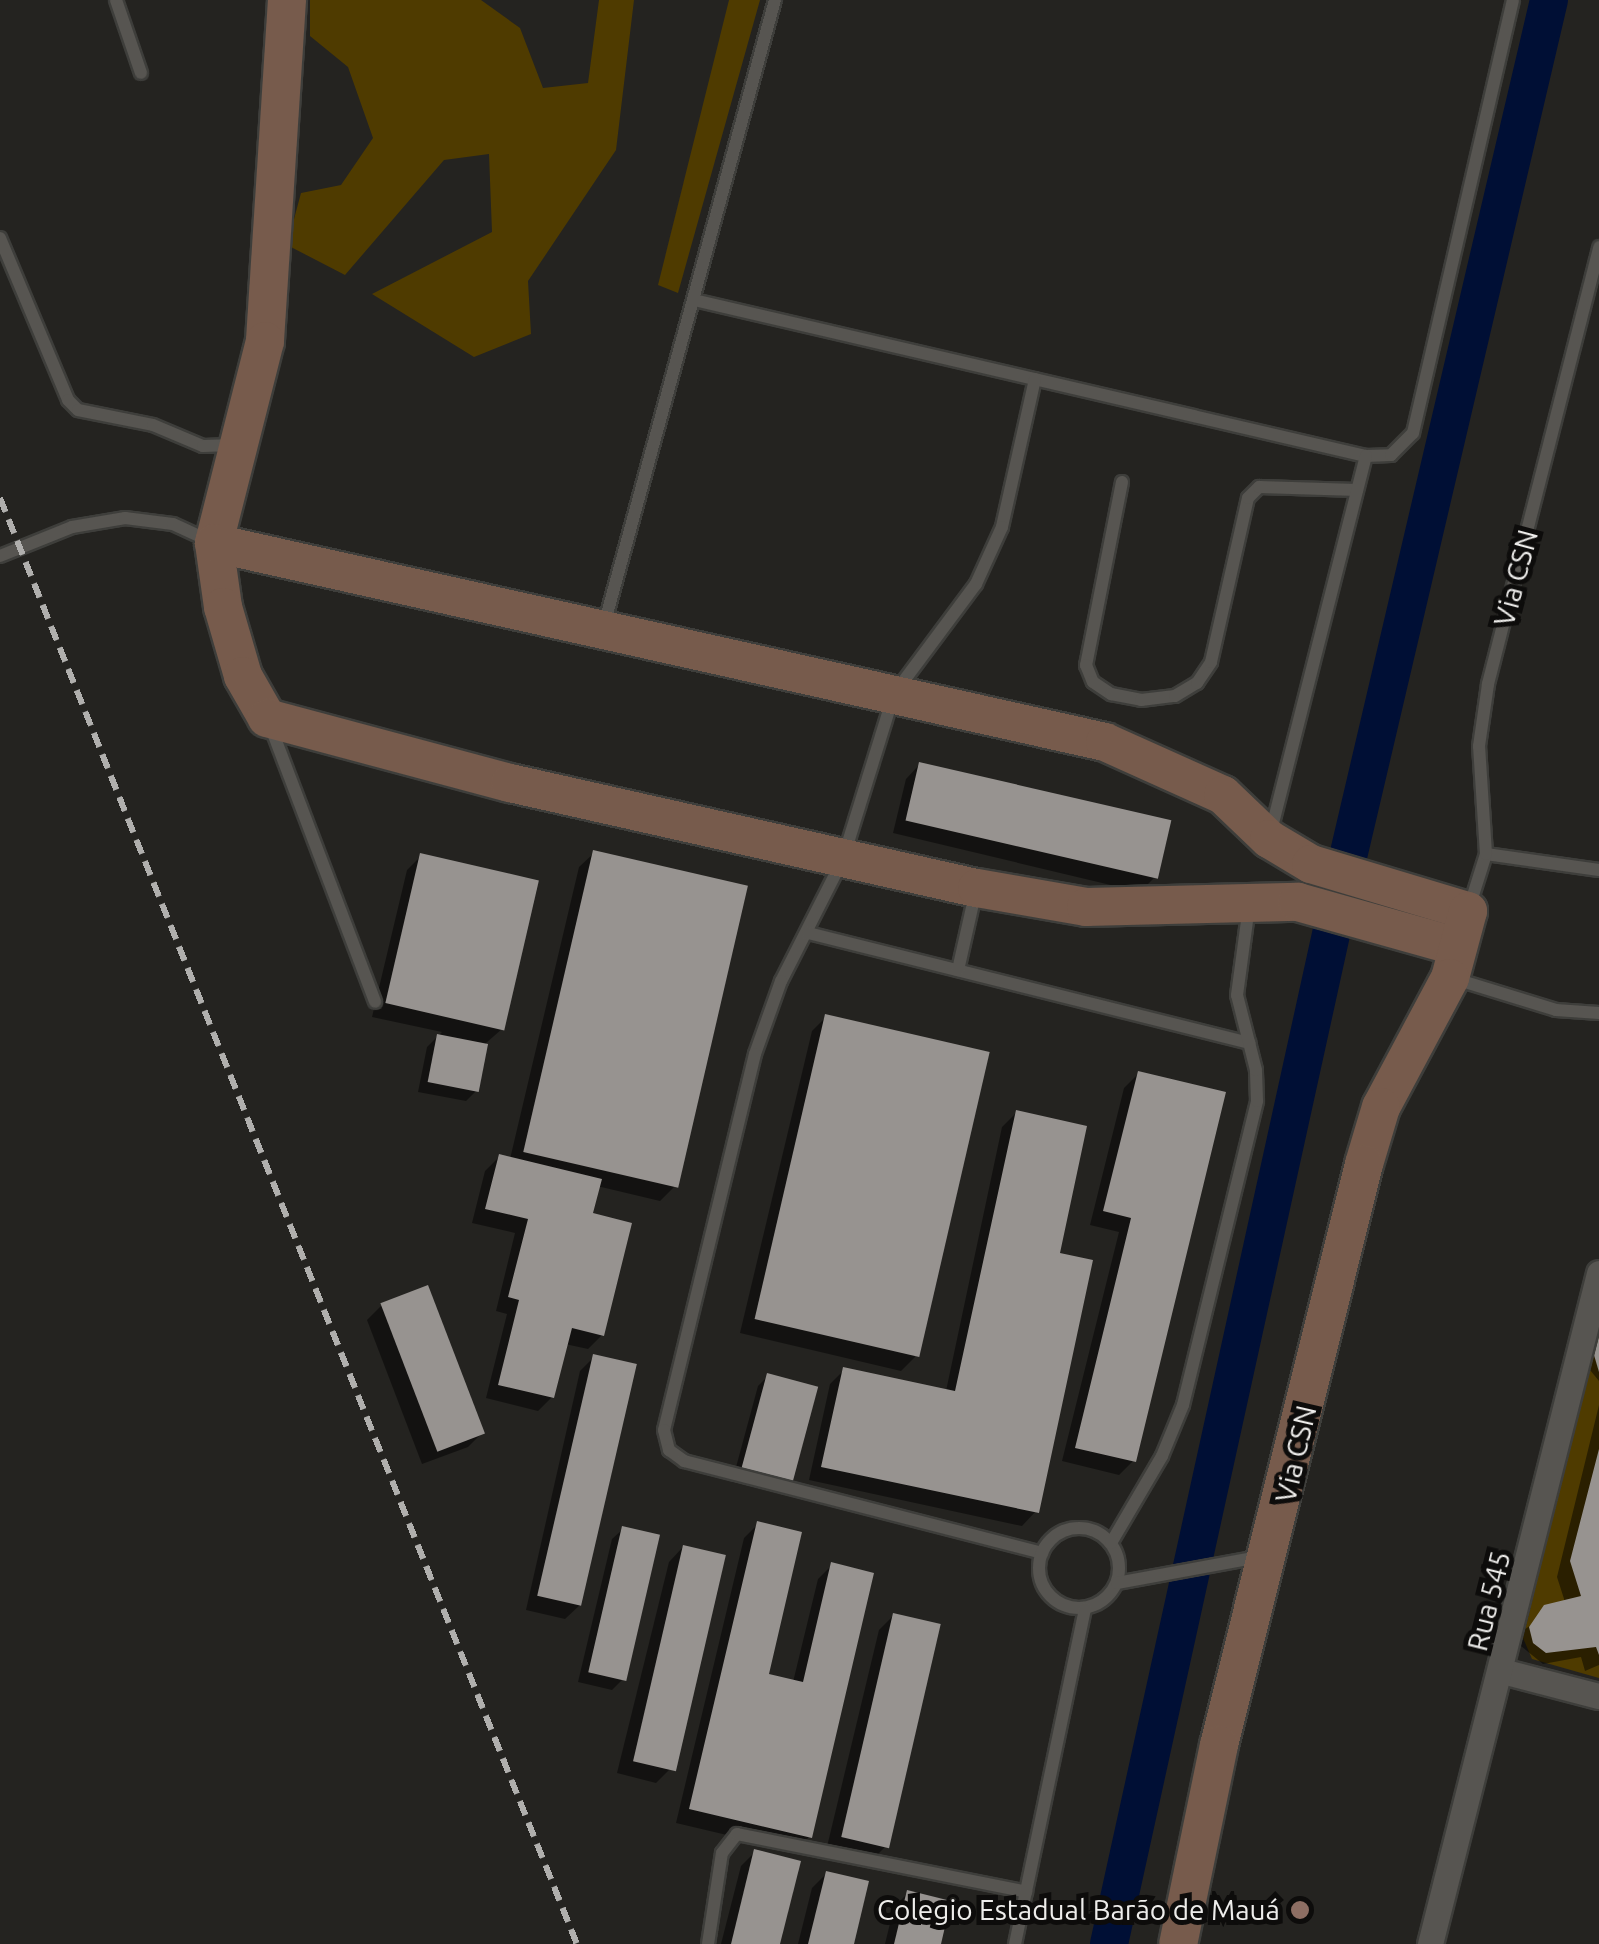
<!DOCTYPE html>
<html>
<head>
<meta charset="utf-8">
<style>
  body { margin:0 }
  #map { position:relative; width:1599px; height:1944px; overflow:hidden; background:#242320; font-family:Ubuntu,sans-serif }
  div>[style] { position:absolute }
  .green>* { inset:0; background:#4f3b00 }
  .shadow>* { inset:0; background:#0007 }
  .river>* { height:38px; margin:-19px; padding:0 19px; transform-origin:19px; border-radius:19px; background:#000f35 }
  .building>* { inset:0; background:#979390; transform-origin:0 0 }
  .roads { filter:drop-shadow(2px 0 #3e3e3b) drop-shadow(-2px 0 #3e3e3b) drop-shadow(0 2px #3e3e3b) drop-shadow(0 -2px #3e3e3b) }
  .lane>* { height:12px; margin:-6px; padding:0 6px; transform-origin:6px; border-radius:6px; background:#575551 }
  .lane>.ring { margin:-6px; padding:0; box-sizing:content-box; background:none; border:12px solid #575551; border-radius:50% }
  .street>* { height:25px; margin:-12.5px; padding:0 12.5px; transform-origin:12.5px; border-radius:12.5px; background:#575551 }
  .secondary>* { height:38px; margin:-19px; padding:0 19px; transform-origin:19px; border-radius:19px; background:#775b4c }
  .rail>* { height:6px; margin-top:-3px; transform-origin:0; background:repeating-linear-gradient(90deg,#b0afad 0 15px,transparent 0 23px) }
  .dots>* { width:28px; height:28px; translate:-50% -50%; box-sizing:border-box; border:5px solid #0d0c0b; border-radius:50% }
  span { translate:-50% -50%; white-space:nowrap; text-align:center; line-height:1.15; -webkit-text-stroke:10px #0d0c0b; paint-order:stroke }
  .street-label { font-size:28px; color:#eeedeb }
  .poi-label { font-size:28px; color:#eeedeb }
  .right { translate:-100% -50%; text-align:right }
</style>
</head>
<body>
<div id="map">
  <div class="green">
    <i style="clip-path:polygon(310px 0,481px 0,520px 28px,543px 88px,588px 83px,599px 0,634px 0,616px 150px,528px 281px,531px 334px,474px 357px,372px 294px,492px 232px,489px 154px,444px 160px,345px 275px,287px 245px,301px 193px,341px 185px,373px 138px,348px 67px,310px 36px)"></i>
    <i style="clip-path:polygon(729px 0,760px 0,678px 293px,658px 285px)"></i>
    <i style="clip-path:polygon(1599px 1327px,1599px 1678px,1532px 1659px,1523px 1638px)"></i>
  </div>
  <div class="shadow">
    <i style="clip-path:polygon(920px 764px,1154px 878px,1140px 892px,893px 833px,906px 779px)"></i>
    <i style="clip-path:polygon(594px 853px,674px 1187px,660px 1201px,597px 1186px,590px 1215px,602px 1335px,588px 1349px,565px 1344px,552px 1397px,538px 1411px,486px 1398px,507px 1314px,496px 1311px,515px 1233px,472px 1223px,485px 1171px,499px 1157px,510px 1159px,579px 867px)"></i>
    <i style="clip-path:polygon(421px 856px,502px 1029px,486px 1043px,476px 1091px,466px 1101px,418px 1092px,427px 1047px,442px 1032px,372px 1017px,407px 870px)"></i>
    <i style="clip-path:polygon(826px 1017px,915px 1357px,901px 1371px,740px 1333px,812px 1031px)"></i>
    <i style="clip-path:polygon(1138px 1074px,1133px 1461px,1119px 1475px,1062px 1461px,1119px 1232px,1090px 1225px,1124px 1088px)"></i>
    <i style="clip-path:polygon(1016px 1113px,1057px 1255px,1036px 1511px,1022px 1526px,809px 1480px,830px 1384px,844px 1370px,946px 1391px,1002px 1127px)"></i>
    <i style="clip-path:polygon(427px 1289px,482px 1433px,468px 1447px,422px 1464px,367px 1320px,381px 1306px)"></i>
    <i style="clip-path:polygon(1599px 1339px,1599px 1381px,1590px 1370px)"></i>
    <i style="clip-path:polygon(594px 1357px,580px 1605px,565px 1619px,526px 1610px,580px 1371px)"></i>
    <i style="clip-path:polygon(768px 1376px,790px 1484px,780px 1494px,732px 1482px,758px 1386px)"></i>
    <i style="clip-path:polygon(1599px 1405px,1599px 1665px,1585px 1671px,1581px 1657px,1543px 1664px,1521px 1646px,1522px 1631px,1565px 1602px,1557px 1577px)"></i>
    <i style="clip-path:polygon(758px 1524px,766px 1676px,793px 1682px,818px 1579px,832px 1565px,809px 1837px,795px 1851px,676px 1823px,744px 1538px)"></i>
    <i style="clip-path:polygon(623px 1529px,622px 1680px,612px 1690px,578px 1682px,612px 1539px)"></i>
    <i style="clip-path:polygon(683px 1547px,670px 1769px,656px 1783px,617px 1773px,669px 1562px)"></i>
    <i style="clip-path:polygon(893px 1616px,885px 1847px,871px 1861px,826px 1851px,879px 1630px)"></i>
    <i style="clip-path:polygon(755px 1852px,778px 1944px,721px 1944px,741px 1866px)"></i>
    <i style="clip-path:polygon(826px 1874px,851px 1944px,798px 1944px,812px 1888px)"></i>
    <i style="clip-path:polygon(908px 1893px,939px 1944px,885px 1944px,894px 1907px)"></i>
  </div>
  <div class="river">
    <i style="left:1109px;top:1944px;width:1113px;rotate:-77.6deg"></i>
    <i style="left:1348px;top:857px;width:880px;rotate:-76.8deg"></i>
  </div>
  <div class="building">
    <i style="left:919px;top:762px;width:259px;height:60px;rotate:13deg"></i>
    <i style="left:593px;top:850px;width:159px;height:310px;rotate:13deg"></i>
    <i style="left:420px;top:853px;width:122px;height:154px;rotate:13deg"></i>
    <i style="left:825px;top:1014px;width:169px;height:313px;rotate:13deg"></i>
    <i style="left:437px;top:1034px;width:52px;height:49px;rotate:11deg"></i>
    <i style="clip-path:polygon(1138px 1071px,1226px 1092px,1136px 1462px,1075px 1448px,1131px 1218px,1103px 1211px)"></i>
    <i style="clip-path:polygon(1016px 1110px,1087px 1126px,1060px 1253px,1093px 1260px,1039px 1513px,821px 1467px,843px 1367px,955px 1391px)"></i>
    <i style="clip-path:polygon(499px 1154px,602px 1179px,593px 1213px,632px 1223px,604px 1336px,572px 1328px,554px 1398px,498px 1385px,519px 1300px,508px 1297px,528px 1219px,485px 1209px)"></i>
    <i style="left:428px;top:1285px;width:159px;height:51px;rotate:69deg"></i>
    <i style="clip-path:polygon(1599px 1336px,1599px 1372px,1594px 1355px)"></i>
    <i style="left:593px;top:1354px;width:45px;height:248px;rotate:13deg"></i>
    <i style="left:767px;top:1373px;width:53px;height:102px;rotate:15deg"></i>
    <i style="clip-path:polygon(1599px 1449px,1599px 1655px,1596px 1647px,1546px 1653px,1533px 1643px,1529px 1627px,1544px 1605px,1581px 1596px,1570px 1561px)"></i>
    <i style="clip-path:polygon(757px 1521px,802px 1532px,769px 1674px,803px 1682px,831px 1562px,874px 1573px,812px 1838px,689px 1809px)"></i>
    <i style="left:622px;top:1526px;width:39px;height:150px;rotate:13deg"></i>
    <i style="left:683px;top:1545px;width:44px;height:222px;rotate:13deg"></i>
    <i style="left:893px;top:1613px;width:49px;height:230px;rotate:13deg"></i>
    <i style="clip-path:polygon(754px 1849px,801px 1861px,780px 1944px,731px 1944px)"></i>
    <i style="clip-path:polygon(826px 1871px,869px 1881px,854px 1944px,808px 1944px)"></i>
    <i style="clip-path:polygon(907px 1890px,951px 1901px,941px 1944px,894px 1944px)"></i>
  </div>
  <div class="roads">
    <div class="lane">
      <i style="left:116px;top:0;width:77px;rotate:71.1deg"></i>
      <i style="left:0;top:238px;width:176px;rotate:67.2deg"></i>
      <i style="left:68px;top:400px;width:14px;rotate:45deg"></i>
      <i style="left:78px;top:410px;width:76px;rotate:11.3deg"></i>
      <i style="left:153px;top:425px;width:54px;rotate:22.8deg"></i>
      <i style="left:203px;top:446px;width:31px;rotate:-2deg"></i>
      <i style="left:694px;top:300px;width:690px;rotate:13.07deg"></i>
      <i style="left:1366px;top:456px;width:25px;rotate:-2deg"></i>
      <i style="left:1391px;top:455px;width:31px;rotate:-45deg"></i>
      <i style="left:1413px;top:433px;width:444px;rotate:-77deg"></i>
      <i style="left:1035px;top:379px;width:152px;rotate:102.6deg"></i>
      <i style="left:1002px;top:527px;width:63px;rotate:114.5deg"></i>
      <i style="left:976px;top:584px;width:137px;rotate:126.7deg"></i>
      <i style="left:894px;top:694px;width:173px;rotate:107.2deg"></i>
      <i style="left:843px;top:859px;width:137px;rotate:116.9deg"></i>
      <i style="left:781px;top:981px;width:77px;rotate:109.6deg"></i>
      <i style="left:755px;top:1054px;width:387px;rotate:103.6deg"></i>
      <i style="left:664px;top:1430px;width:21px;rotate:76deg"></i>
      <i style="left:669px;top:1450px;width:19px;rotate:36deg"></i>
      <i style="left:684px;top:1461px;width:370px;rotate:14.4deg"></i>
      <i style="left:1122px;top:482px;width:187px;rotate:101.1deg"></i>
      <i style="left:1086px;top:665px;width:18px;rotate:68deg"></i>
      <i style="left:1093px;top:682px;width:22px;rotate:34deg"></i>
      <i style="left:1111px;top:694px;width:31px;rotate:11deg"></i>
      <i style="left:1141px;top:700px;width:34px;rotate:-7deg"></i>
      <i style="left:1175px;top:696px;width:26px;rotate:-31deg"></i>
      <i style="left:1197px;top:683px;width:25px;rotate:-56deg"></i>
      <i style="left:1211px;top:662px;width:168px;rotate:-77.3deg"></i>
      <i style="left:1248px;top:498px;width:16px;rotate:-45deg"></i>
      <i style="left:1259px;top:487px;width:98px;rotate:1.8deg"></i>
      <i style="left:0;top:556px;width:78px;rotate:-21.9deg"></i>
      <i style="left:72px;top:527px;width:54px;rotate:-9.6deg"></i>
      <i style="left:125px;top:518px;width:48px;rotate:7.1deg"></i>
      <i style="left:173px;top:524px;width:43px;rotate:24.8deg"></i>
      <i style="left:604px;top:625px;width:648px;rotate:-74.7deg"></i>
      <i style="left:270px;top:725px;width:296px;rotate:69.2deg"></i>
      <i style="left:1271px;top:831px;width:387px;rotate:-75.8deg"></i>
      <i style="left:1486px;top:854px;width:114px;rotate:8.1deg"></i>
      <i style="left:1469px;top:908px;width:57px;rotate:-72.5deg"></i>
      <i style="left:1486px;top:854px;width:108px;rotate:-93.7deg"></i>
      <i style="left:1479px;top:746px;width:63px;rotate:-81.7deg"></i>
      <i style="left:1488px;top:684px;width:451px;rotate:-75.7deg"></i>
      <i style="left:808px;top:933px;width:455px;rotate:14deg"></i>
      <i style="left:958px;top:970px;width:82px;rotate:-77.3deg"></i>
      <i style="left:1452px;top:978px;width:109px;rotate:17.1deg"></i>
      <i style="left:1556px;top:1010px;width:43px;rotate:4deg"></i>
      <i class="ring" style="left:1039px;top:1528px;width:68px;height:68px"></i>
      <i style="left:1111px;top:1543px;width:101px;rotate:-59.6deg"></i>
      <i style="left:1162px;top:1456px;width:55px;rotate:-67.6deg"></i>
      <i style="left:1183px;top:1405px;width:313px;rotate:-76.3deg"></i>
      <i style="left:1257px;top:1101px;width:31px;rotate:-92deg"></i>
      <i style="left:1256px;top:1070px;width:77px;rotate:-104.2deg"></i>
      <i style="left:1237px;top:995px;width:90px;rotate:-82.3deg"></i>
      <i style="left:1117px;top:1583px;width:144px;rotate:-10.4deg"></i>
      <i style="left:708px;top:1944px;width:92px;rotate:-81.3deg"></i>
      <i style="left:722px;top:1853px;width:24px;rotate:-52deg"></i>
      <i style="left:737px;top:1834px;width:295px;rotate:11.3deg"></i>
      <i style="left:1015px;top:1944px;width:343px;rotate:-78.2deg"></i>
    </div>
    <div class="street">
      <i style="left:1502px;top:1671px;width:100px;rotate:14.5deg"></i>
      <i style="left:1430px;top:1944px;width:692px;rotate:-75.86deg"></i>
    </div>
    <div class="secondary">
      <i style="left:287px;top:0;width:342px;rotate:93.7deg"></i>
      <i style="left:265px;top:341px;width:208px;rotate:104.2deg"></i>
      <i style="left:214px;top:543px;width:65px;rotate:82deg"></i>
      <i style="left:223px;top:607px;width:72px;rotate:73.8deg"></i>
      <i style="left:243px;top:676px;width:48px;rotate:60.3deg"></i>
      <i style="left:267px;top:718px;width:252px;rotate:15deg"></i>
      <i style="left:510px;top:783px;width:479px;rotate:12.7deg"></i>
      <i style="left:977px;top:888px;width:111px;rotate:9.9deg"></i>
      <i style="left:1086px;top:907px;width:212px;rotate:-1.4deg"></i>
      <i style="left:1298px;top:902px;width:166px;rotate:15.7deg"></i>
      <i style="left:214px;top:543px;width:913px;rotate:12.59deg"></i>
      <i style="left:1105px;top:742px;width:129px;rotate:24.2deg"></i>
      <i style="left:1223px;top:795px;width:64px;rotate:43.7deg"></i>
      <i style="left:1269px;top:839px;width:49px;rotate:30.8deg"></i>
      <i style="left:1311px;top:864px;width:164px;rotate:16.7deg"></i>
      <i style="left:1468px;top:911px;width:69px;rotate:105deg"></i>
      <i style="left:1450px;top:978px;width:146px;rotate:118.1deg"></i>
      <i style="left:1381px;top:1107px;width:59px;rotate:106.6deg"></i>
      <i style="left:1364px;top:1164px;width:599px;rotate:104.01deg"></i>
      <i style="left:1219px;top:1745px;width:203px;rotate:101.6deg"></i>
    </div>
  </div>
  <div class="rail">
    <i style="left:0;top:498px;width:1557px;rotate:68.25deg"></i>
  </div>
  <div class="dots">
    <i style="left:1300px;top:1910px;background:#8d6e63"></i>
  </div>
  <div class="street-label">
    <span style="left:1516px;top:578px;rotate:-75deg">Via CSN</span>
    <span style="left:1296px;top:1454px;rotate:-77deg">Via CSN</span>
    <span style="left:1489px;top:1601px;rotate:-76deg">Rua 545</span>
  </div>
  <div class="poi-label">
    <span class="right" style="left:1280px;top:1910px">Colegio Estadual Barão de Mauá</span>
  </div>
</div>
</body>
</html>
